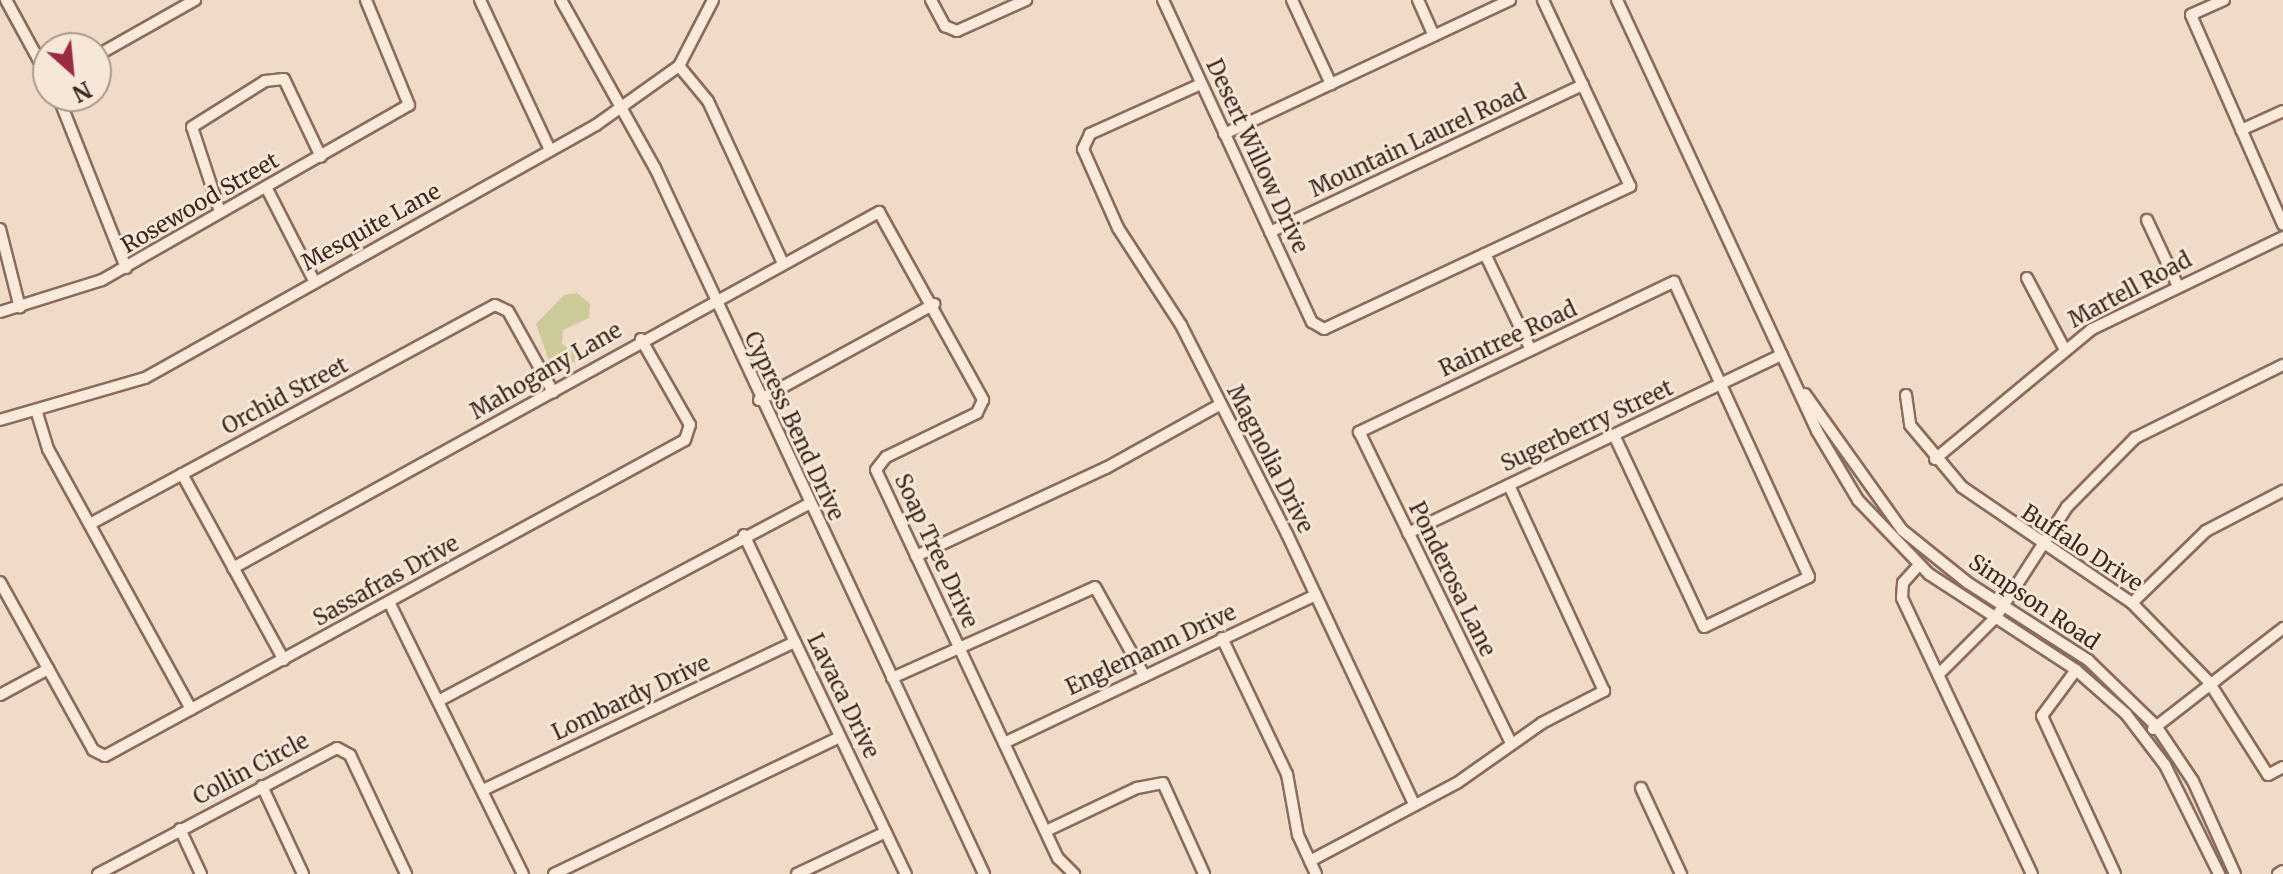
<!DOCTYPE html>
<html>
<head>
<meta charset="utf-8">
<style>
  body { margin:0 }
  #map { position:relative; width:2283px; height:874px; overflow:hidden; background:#efdbc7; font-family:Merriweather,serif }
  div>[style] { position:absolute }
  .green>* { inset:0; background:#cdca9a }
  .roads { filter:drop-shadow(2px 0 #8b6c5c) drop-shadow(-2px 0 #8b6c5c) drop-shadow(0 2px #8b6c5c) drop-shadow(0 -2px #8b6c5c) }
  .minor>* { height:10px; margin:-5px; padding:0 5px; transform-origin:5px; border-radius:5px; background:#f9eadb }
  span { translate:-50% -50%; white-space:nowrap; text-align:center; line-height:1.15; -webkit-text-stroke:6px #f6e7d7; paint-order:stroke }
  .street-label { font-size:22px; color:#3b2820 }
  .north { position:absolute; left:32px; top:32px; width:80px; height:80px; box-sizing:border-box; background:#f6e7d7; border:2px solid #ab9b8e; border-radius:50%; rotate:153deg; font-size:22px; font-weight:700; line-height:32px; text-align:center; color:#3b2820 }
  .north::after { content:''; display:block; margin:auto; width:28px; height:36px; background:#9a2c41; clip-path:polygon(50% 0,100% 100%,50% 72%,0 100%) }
</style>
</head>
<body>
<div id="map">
  <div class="green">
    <i style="clip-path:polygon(577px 293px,590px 304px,589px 318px,563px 330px,562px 344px,580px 356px,563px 372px,549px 361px,536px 324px,564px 295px)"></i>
  </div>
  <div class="roads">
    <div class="minor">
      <i style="left:6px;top:0;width:88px;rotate:61.4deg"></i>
      <i style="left:480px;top:0;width:166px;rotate:65deg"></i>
      <i style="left:561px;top:0;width:193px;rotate:60.8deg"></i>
      <i style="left:655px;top:168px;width:779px;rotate:65.01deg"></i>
      <i style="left:931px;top:0;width:30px;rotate:62deg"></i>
      <i style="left:945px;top:26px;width:13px;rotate:23deg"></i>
      <i style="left:957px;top:31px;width:76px;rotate:-24.2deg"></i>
      <i style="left:1163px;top:0;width:355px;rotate:65.2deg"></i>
      <i style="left:1312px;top:322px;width:14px;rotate:30deg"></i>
      <i style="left:1324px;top:329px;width:338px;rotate:-25deg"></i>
      <i style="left:1630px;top:186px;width:205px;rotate:-115.1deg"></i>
      <i style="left:1292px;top:0;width:93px;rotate:65.1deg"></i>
      <i style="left:1418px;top:0;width:39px;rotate:66deg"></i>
      <i style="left:1617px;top:0;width:475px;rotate:65.1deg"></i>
      <i style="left:1817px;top:431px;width:80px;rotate:59.3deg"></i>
      <i style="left:1858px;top:500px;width:103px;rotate:46.2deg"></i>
      <i style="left:1929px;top:574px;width:176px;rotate:33.1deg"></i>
      <i style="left:2076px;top:670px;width:67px;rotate:41.3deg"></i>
      <i style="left:2126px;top:714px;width:64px;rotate:52.6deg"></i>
      <i style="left:2165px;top:765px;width:122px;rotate:63.6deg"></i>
      <i style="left:2224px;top:0;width:36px;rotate:156deg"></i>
      <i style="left:2191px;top:15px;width:229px;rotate:66.3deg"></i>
      <i style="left:96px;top:56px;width:114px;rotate:-29.5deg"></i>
      <i style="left:679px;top:66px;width:45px;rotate:50.4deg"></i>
      <i style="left:708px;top:101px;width:179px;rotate:65.2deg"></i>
      <i style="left:1201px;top:84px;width:122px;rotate:155.8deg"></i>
      <i style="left:1090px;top:134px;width:17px;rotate:115deg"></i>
      <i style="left:1083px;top:149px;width:86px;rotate:66.1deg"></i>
      <i style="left:1118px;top:228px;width:116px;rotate:57deg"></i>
      <i style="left:1181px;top:325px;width:234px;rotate:63.1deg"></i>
      <i style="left:1287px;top:534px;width:298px;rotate:64.8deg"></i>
      <i style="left:58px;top:96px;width:185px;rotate:68.4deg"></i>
      <i style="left:2241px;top:130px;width:46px;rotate:-24.3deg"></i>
      <i style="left:1224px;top:134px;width:316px;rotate:-25.1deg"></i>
      <i style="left:266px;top:187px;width:106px;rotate:62.9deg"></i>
      <i style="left:220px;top:212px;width:89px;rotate:-108.2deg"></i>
      <i style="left:192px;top:127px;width:86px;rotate:-32.2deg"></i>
      <i style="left:265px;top:81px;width:19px;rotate:-6deg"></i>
      <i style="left:284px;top:79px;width:86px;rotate:64.6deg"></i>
      <i style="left:2147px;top:220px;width:71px;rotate:64.9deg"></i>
      <i style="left:0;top:229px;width:81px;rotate:75.8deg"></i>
      <i style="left:1270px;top:232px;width:346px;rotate:-25.2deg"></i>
      <i style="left:1485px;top:254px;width:106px;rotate:64.4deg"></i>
      <i style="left:2027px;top:278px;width:79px;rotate:62.1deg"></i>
      <i style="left:0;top:312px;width:107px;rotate:-17.4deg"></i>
      <i style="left:102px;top:280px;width:353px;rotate:-29.7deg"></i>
      <i style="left:409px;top:105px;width:113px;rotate:-112.3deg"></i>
      <i style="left:1805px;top:394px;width:167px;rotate:54.5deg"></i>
      <i style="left:1902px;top:530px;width:85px;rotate:38.8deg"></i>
      <i style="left:1968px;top:583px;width:143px;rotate:32.7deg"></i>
      <i style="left:2088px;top:660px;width:95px;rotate:44.1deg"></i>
      <i style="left:2156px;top:726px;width:66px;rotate:56.1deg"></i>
      <i style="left:2193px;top:781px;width:102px;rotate:65.7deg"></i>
      <i style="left:1906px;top:395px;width:30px;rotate:82deg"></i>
      <i style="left:1910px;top:425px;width:81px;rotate:50deg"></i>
      <i style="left:1962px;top:487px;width:206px;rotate:34.3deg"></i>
      <i style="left:2132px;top:603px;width:110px;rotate:45.7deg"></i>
      <i style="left:2209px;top:682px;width:110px;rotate:57.6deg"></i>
      <i style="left:2268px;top:775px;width:17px;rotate:-28deg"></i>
      <i style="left:759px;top:400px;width:200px;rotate:-28.7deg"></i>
      <i style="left:37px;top:413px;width:38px;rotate:73deg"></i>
      <i style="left:48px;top:449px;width:297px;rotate:61.2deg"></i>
      <i style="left:0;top:420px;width:151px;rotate:-16.2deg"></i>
      <i style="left:145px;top:378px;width:517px;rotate:-29.29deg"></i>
      <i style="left:596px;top:125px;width:102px;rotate:-35.4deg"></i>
      <i style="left:679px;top:66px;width:74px;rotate:-62.7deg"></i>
      <i style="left:1935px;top:459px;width:204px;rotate:-39.6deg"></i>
      <i style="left:2092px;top:329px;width:212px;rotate:-25.7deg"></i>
      <i style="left:182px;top:474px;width:212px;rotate:61.3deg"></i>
      <i style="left:90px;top:524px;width:460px;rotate:-28.4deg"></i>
      <i style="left:495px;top:305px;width:14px;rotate:25deg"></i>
      <i style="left:508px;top:311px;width:93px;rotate:60.9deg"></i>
      <i style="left:1408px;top:533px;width:414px;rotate:-25.5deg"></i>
      <i style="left:744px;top:535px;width:376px;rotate:64.5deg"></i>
      <i style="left:916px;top:556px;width:209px;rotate:-24.9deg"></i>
      <i style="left:1106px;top:468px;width:129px;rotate:-29.1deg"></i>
      <i style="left:1919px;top:565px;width:24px;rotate:132deg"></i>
      <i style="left:1903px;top:583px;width:15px;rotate:94deg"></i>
      <i style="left:1902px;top:598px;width:305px;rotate:64.8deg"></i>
      <i style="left:233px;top:568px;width:738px;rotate:-28.86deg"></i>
      <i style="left:879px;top:212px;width:215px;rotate:61deg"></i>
      <i style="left:983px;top:400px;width:14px;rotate:115deg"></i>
      <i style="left:977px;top:413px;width:101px;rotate:154.2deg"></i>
      <i style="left:886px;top:457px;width:16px;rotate:128deg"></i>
      <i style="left:876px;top:470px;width:429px;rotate:64.9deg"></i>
      <i style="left:1058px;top:858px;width:23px;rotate:45deg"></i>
      <i style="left:0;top:582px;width:192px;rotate:61deg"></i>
      <i style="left:93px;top:750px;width:13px;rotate:27deg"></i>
      <i style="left:105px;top:756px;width:660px;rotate:-28.58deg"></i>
      <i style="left:685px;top:440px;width:16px;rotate:-72deg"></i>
      <i style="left:690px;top:425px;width:99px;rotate:-119.7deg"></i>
      <i style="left:389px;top:602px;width:303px;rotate:63.8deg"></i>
      <i style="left:2132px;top:603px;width:103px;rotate:-44.2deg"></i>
      <i style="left:2206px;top:531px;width:87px;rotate:-27.5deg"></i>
      <i style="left:1222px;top:638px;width:151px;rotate:64.5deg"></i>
      <i style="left:1287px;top:774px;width:62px;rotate:79.8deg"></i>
      <i style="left:1298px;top:835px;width:43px;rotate:65.2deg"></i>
      <i style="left:2076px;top:670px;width:57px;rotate:126.5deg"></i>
      <i style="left:2042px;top:716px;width:174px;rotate:65.2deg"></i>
      <i style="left:1939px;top:674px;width:81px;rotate:-45deg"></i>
      <i style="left:1996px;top:617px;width:131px;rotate:-57.2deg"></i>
      <i style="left:2067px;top:507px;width:97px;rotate:-45.4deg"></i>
      <i style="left:2135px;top:438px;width:165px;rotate:-26.3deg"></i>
      <i style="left:892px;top:678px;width:222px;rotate:-24.1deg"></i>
      <i style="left:1095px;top:587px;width:101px;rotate:60.9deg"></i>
      <i style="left:0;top:695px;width:55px;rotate:-28.4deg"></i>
      <i style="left:442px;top:699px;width:415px;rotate:-28deg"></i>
      <i style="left:2153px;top:729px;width:165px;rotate:-37.8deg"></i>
      <i style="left:1004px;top:743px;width:345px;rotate:-25.4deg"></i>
      <i style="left:1511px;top:743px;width:346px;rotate:-116deg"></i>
      <i style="left:1359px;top:432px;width:349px;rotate:-25.5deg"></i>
      <i style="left:1674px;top:282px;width:324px;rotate:65.4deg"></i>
      <i style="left:1809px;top:577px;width:116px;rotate:154.5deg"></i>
      <i style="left:1704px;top:627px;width:212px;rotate:-115.1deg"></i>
      <i style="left:262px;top:786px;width:97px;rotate:65deg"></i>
      <i style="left:1641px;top:788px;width:95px;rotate:65.1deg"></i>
      <i style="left:483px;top:790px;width:345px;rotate:-25.4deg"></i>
      <i style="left:180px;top:829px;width:50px;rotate:65deg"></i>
      <i style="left:1046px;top:831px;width:101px;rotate:-25.3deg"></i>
      <i style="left:1137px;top:788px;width:26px;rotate:-11deg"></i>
      <i style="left:1163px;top:783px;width:100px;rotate:65.7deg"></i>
      <i style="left:1310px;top:861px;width:166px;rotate:-28deg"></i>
      <i style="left:1457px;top:783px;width:104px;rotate:-35.2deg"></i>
      <i style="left:1542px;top:723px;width:70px;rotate:-27.3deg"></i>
      <i style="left:1604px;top:691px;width:227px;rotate:-114.8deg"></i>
      <i style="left:98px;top:874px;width:270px;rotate:-27.8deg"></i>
      <i style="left:337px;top:748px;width:15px;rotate:28deg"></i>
      <i style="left:350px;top:755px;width:132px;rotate:64.8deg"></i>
      <i style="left:554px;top:874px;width:317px;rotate:-25.6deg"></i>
      <i style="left:797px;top:874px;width:98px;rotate:-25.3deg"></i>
      <i style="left:2278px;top:874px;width:6px;rotate:-31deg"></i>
    </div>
  </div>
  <div class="street-label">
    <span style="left:1418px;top:141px;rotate:-25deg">Mountain Laurel Road</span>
    <span style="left:1257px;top:156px;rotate:65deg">Desert Willow Drive</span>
    <span style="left:200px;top:203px;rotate:-30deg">Rosewood Street</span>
    <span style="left:371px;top:227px;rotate:-29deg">Mesquite Lane</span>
    <span style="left:2130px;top:290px;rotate:-28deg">Martell Road</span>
    <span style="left:1508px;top:339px;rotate:-25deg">Raintree Road</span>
    <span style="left:546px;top:371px;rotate:-30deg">Mahogany Lane</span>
    <span style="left:285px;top:396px;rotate:-28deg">Orchid Street</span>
    <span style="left:794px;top:426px;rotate:65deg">Cypress Bend Drive</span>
    <span style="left:1587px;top:426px;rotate:-25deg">Sugerberry Street</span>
    <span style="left:1270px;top:459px;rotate:63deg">Magnolia Drive</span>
    <span style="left:2082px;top:548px;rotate:33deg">Buffalo Drive</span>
    <span style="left:936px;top:551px;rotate:65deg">Soap Tree Drive</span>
    <span style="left:1452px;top:579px;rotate:64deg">Ponderosa Lane</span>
    <span style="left:386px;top:581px;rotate:-29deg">Sassafras Drive</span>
    <span style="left:2034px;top:602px;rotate:34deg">Simpson Road</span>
    <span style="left:1151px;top:650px;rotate:-25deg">Englemann Drive</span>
    <span style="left:843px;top:696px;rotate:64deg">Lavaca Drive</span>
    <span style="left:631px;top:698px;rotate:-25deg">Lombardy Drive</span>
    <span style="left:251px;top:769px;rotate:-28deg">Collin Circle</span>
  </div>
  <div class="north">N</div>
</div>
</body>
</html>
